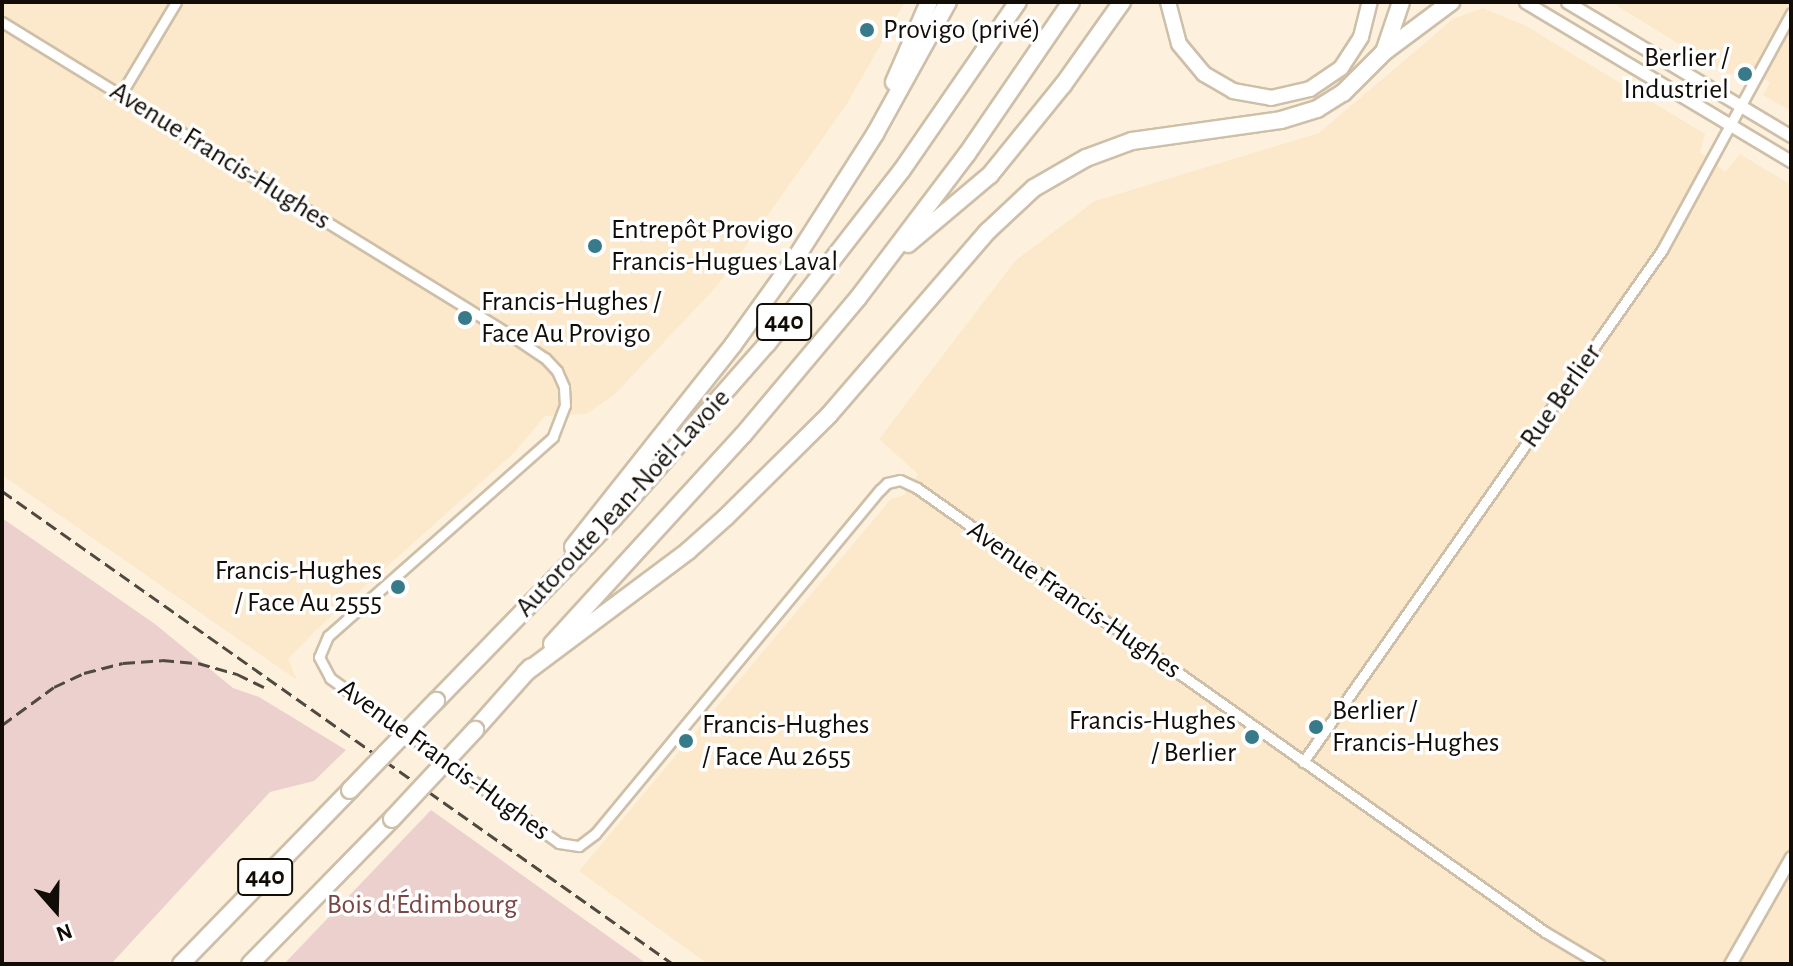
<!DOCTYPE html>
<html>
<head>
<meta charset="utf-8">
<style>
  body { margin:0 }
  #map { position:relative; width:1793px; height:966px; overflow:hidden; background:#fdf1de; font-family:"Alegreya Sans",sans-serif }
  div>[style] { position:absolute }
  .built>* { inset:0; background:#fce8ca }
  .green>* { inset:0; background:#ebd0cd }
  .roads { filter:drop-shadow(2px 0 #cebfa8) drop-shadow(-2px 0 #cebfa8) drop-shadow(0 2px #cebfa8) drop-shadow(0 -2px #cebfa8) }
  .minor>* { height:9px; margin:-4.5px; padding:0 4.5px; transform-origin:4.5px; border-radius:4.5px; background:#fff }
  .tertiary>* { height:11px; margin:-5.5px; padding:0 5.5px; transform-origin:5.5px; border-radius:5.5px; background:#fff }
  .primary>* { height:14px; margin:-7px; padding:0 7px; transform-origin:7px; border-radius:7px; background:#fff }
  .motorway>* { height:16px; margin:-8px; padding:0 8px; transform-origin:8px; border-radius:8px; background:#fff }
  .rail>* { height:3px; margin-top:-1.5px; transform-origin:0; background:repeating-linear-gradient(90deg,#50493f 0 12px,transparent 0 18px) }
  .bridges { filter:drop-shadow(2px 0 #cebfa8) drop-shadow(-2px 0 #cebfa8) drop-shadow(0 2px #cebfa8) drop-shadow(0 -2px #cebfa8) }
  .motorway-bridge>* { height:16px; margin:-8px; padding:0 8px; transform-origin:8px; border-radius:8px; background:#fff }
  .dots>* { width:22px; height:22px; translate:-50% -50%; box-sizing:border-box; border:4px solid #fff; border-radius:50% }
  span { translate:-50% -50%; white-space:nowrap; text-align:center; line-height:1.15; -webkit-text-stroke:7px #fff; paint-order:stroke }
  .shield-label span { padding:2px 6px; background:#fff; border:2px solid; border-radius:6px; -webkit-text-stroke-width:0 }
  .shield-label { font-size:26px; color:#110c05; font-weight:700 }
  .poi-label { font-size:28px; color:#110c05 }
  .left { translate:0 -50%; text-align:left }
  .right { translate:-100% -50%; text-align:right }
  .street-label { font-size:28px; color:#110c05 }
  .park-label { font-size:28px; color:#794643 }
  .frame { position:absolute; inset:0; border:4px solid #110c05; pointer-events:none }
  .north { position:absolute; left:16px; top:870px; width:80px; height:80px; -webkit-text-stroke:6px #fff; paint-order:stroke; rotate:160deg; font-size:22px; font-weight:700; line-height:32px; text-align:center; color:#110c05 }
  .north::after { content:''; display:block; margin:auto; width:28px; height:36px; background:#110c05; clip-path:polygon(50% 0,100% 100%,50% 72%,0 100%) }
</style>
</head>
<body>
<div id="map">
  <div class="built">
    <i style="clip-path:polygon(2px 2px,905px 2px,845px 107px,717px 286px,614px 395px,586px 414px,545px 416px,514px 453px,316px 630px,288px 659px,297px 680px,2px 475px)"></i>
    <i style="clip-path:polygon(1611px 2px,1791px 2px,1791px 111px,1763px 95px,1770px 82px,1746px 70px,1729px 75px)"></i>
    <i style="clip-path:polygon(1483px 8px,1526px 26px,1705px 134px,1700px 152px,1725px 172px,1740px 154px,1791px 185px,1791px 964px,708px 964px,579px 871px,891px 499px,904px 495px,918px 474px,879px 439px,1015px 261px,1095px 201px,1319px 133px,1453px 19px)"></i>
  </div>
  <div class="green">
    <i style="clip-path:polygon(2px 518px,155px 624px,233px 688px,259px 697px,346px 750px,314px 781px,270px 792px,111px 964px,2px 964px)"></i>
    <i style="clip-path:polygon(431px 810px,647px 964px,284px 964px)"></i>
  </div>
  <div class="roads">
    <div class="minor">
      <i style="left:2px;top:22px;width:599px;rotate:31.62deg"></i>
      <i style="left:512px;top:336px;width:40px;rotate:34deg"></i>
      <i style="left:545px;top:358px;width:18px;rotate:47deg"></i>
      <i style="left:557px;top:371px;width:17px;rotate:66deg"></i>
      <i style="left:564px;top:387px;width:18px;rotate:87deg"></i>
      <i style="left:565px;top:405px;width:34px;rotate:111deg"></i>
      <i style="left:553px;top:437px;width:300px;rotate:138.5deg"></i>
      <i style="left:328px;top:636px;width:23px;rotate:113deg"></i>
      <i style="left:319px;top:657px;width:24px;rotate:62deg"></i>
      <i style="left:330px;top:678px;width:282px;rotate:35.8deg"></i>
      <i style="left:559px;top:843px;width:20px;rotate:9deg"></i>
      <i style="left:579px;top:846px;width:20px;rotate:-37deg"></i>
      <i style="left:595px;top:834px;width:447px;rotate:-50.4deg"></i>
      <i style="left:880px;top:490px;width:10px;rotate:-45deg"></i>
      <i style="left:887px;top:483px;width:13px;rotate:-13deg"></i>
      <i style="left:900px;top:480px;width:19px;rotate:25deg"></i>
      <i style="left:917px;top:488px;width:769px;rotate:35.26deg"></i>
      <i style="left:1545px;top:932px;width:63px;rotate:30.7deg"></i>
      <i style="left:121px;top:94px;width:107px;rotate:-59.1deg"></i>
      <i style="left:1303px;top:762px;width:625px;rotate:-54.96deg"></i>
      <i style="left:1662px;top:250px;width:270px;rotate:-61.4deg"></i>
    </div>
    <div class="tertiary">
      <i style="left:1525px;top:2px;width:310px;rotate:30.9deg"></i>
      <i style="left:1567px;top:2px;width:261px;rotate:30.9deg"></i>
      <i style="left:1730px;top:964px;width:123px;rotate:-60.3deg"></i>
    </div>
    <div class="primary">
      <i style="left:1168px;top:2px;width:43px;rotate:75.3deg"></i>
      <i style="left:1179px;top:44px;width:39px;rotate:50deg"></i>
      <i style="left:1204px;top:74px;width:34px;rotate:30deg"></i>
      <i style="left:1233px;top:91px;width:39px;rotate:10deg"></i>
      <i style="left:1271px;top:98px;width:40px;rotate:-13deg"></i>
      <i style="left:1310px;top:89px;width:37px;rotate:-34deg"></i>
      <i style="left:1341px;top:68px;width:37px;rotate:-57deg"></i>
      <i style="left:1361px;top:37px;width:36px;rotate:-76deg"></i>
    </div>
    <div class="motorway">
      <i style="left:1384px;top:52px;width:53px;rotate:-71.2deg"></i>
      <i style="left:894px;top:82px;width:87px;rotate:-66.4deg"></i>
      <i style="left:908px;top:244px;width:107px;rotate:-40.1deg"></i>
      <i style="left:990px;top:175px;width:116px;rotate:-51deg"></i>
      <i style="left:1063px;top:85px;width:102px;rotate:-54.6deg"></i>
      <i style="left:573px;top:547px;width:258px;rotate:-51.6deg"></i>
      <i style="left:733px;top:345px;width:110px;rotate:-54.3deg"></i>
      <i style="left:797px;top:256px;width:145px;rotate:-57.4deg"></i>
      <i style="left:875px;top:134px;width:151px;rotate:-61.1deg"></i>
      <i style="left:552px;top:644px;width:283px;rotate:-47.6deg"></i>
      <i style="left:743px;top:435px;width:179px;rotate:-50deg"></i>
      <i style="left:858px;top:298px;width:181px;rotate:-52.9deg"></i>
      <i style="left:967px;top:154px;width:184px;rotate:-55.6deg"></i>
      <i style="left:525px;top:673px;width:204px;rotate:-36.8deg"></i>
      <i style="left:688px;top:551px;width:51px;rotate:-41.8deg"></i>
      <i style="left:726px;top:517px;width:145px;rotate:-44.7deg"></i>
      <i style="left:829px;top:415px;width:243px;rotate:-49.2deg"></i>
      <i style="left:988px;top:231px;width:63px;rotate:-43.1deg"></i>
      <i style="left:1034px;top:188px;width:60px;rotate:-30deg"></i>
      <i style="left:1086px;top:158px;width:49px;rotate:-20.3deg"></i>
      <i style="left:1132px;top:141px;width:150px;rotate:-8deg"></i>
      <i style="left:1281px;top:120px;width:38px;rotate:-17deg"></i>
      <i style="left:1317px;top:109px;width:31px;rotate:-32deg"></i>
      <i style="left:1343px;top:93px;width:58px;rotate:-45deg"></i>
      <i style="left:1384px;top:52px;width:84px;rotate:-36.7deg"></i>
      <i style="left:436px;top:701px;width:254px;rotate:-45.8deg"></i>
      <i style="left:613px;top:519px;width:233px;rotate:-48.7deg"></i>
      <i style="left:767px;top:344px;width:220px;rotate:-52.2deg"></i>
      <i style="left:902px;top:170px;width:204px;rotate:-55.4deg"></i>
      <i style="left:475px;top:730px;width:84px;rotate:-48.4deg"></i>
      <i style="left:181px;top:964px;width:243px;rotate:-45.8deg"></i>
      <i style="left:250px;top:964px;width:203px;rotate:-45.6deg"></i>
    </div>
  </div>
  <div class="rail">
    <i style="left:2px;top:491px;width:821px;rotate:35.18deg"></i>
    <i style="left:2px;top:725px;width:64px;rotate:-36.2deg"></i>
    <i style="left:54px;top:687px;width:33px;rotate:-25deg"></i>
    <i style="left:84px;top:673px;width:40px;rotate:-14.4deg"></i>
    <i style="left:123px;top:663px;width:39px;rotate:-4deg"></i>
    <i style="left:162px;top:660px;width:36px;rotate:5deg"></i>
    <i style="left:198px;top:663px;width:41px;rotate:15.8deg"></i>
    <i style="left:237px;top:674px;width:30px;rotate:26deg"></i>
  </div>
  <div class="bridges">
    <div class="motorway-bridge">
      <i style="left:350px;top:790px;width:124px;rotate:-46deg"></i>
      <i style="left:392px;top:819px;width:122px;rotate:-47deg"></i>
    </div>
  </div>
  <div class="dots">
    <i style="left:867px;top:30px;background:#377b8a"></i>
    <i style="left:1745px;top:74px;background:#377b8a"></i>
    <i style="left:595px;top:246px;background:#377b8a"></i>
    <i style="left:465px;top:318px;background:#377b8a"></i>
    <i style="left:398px;top:587px;background:#377b8a"></i>
    <i style="left:1316px;top:727px;background:#377b8a"></i>
    <i style="left:1252px;top:737px;background:#377b8a"></i>
    <i style="left:686px;top:741px;background:#377b8a"></i>
  </div>
  <div class="shield-label">
    <span style="left:784px;top:322px">440</span>
    <span style="left:265px;top:877px">440</span>
  </div>
  <div class="poi-label">
    <span class="left" style="left:883px;top:30px">Provigo (privé)</span>
    <span class="right" style="left:1729px;top:74px">Berlier /<br>Industriel</span>
    <span class="left" style="left:611px;top:246px">Entrepôt Provigo<br>Francis-Hugues Laval</span>
    <span class="left" style="left:481px;top:318px">Francis-Hughes /<br>Face Au Provigo</span>
    <span class="right" style="left:382px;top:587px">Francis-Hughes<br>/ Face Au 2555</span>
    <span class="left" style="left:1332px;top:727px">Berlier /<br>Francis-Hughes</span>
    <span class="right" style="left:1236px;top:737px">Francis-Hughes<br>/ Berlier</span>
    <span class="left" style="left:702px;top:741px">Francis-Hughes<br>/ Face Au 2655</span>
  </div>
  <div class="street-label">
    <span style="left:220px;top:156px;rotate:32deg">Avenue Francis-Hughes</span>
    <span style="left:1561px;top:396px;rotate:-55deg">Rue Berlier</span>
    <span style="left:623px;top:503px;rotate:-47deg">Autoroute Jean-Noël-Lavoie</span>
    <span style="left:1074px;top:600px;rotate:35deg">Avenue Francis-Hughes</span>
    <span style="left:444px;top:760px;rotate:36deg">Avenue Francis-Hughes</span>
  </div>
  <div class="park-label">
    <span style="left:422px;top:905px">Bois d'Édimbourg</span>
  </div>
  <div class="frame"></div>
  <div class="north">N</div>
</div>
</body>
</html>
